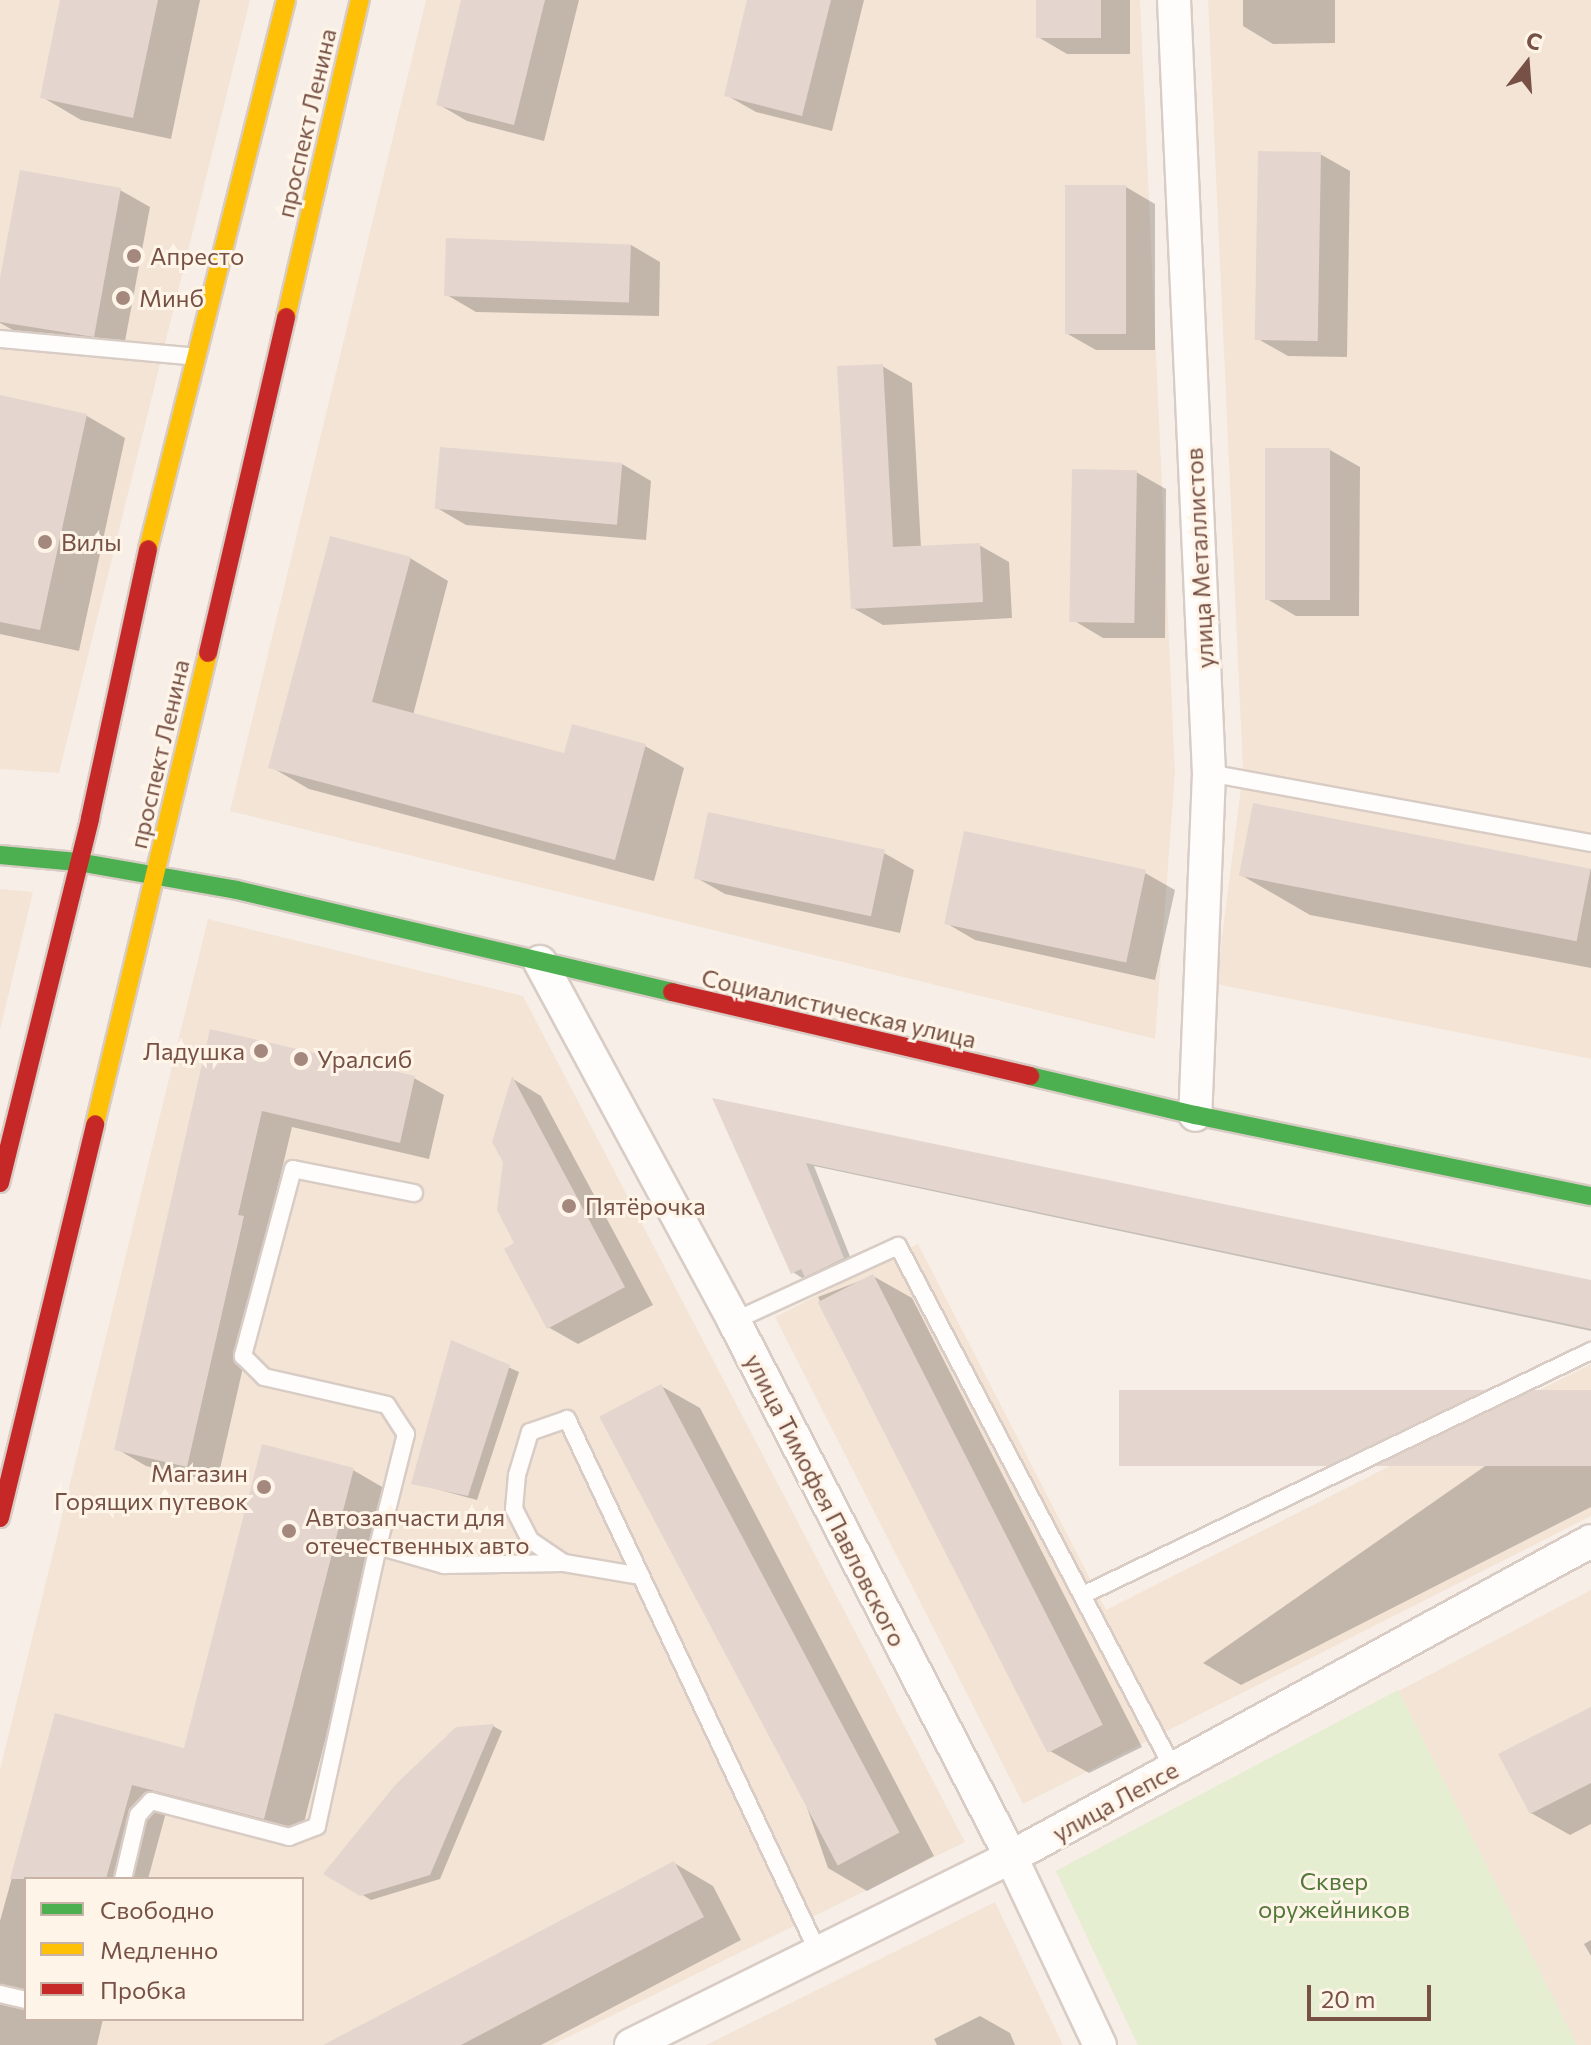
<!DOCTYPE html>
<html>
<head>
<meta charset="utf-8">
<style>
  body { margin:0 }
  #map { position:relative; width:1591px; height:2045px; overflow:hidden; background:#f7efe7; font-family:Commissioner,sans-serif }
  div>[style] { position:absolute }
  .residential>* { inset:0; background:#f3e4d6 }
  .green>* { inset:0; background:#e5eed0 }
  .shadow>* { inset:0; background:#0003 }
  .building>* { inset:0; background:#e4d6ce; transform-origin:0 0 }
  .roads { filter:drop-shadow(2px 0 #d8ccc5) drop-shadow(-2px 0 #d8ccc5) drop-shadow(0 2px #d8ccc5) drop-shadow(0 -2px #d8ccc5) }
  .lane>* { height:16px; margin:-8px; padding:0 8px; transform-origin:8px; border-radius:8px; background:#fefdfb }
  .street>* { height:32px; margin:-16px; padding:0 16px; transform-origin:16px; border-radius:16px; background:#fefdfb }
  .fast>* { height:18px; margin:-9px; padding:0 9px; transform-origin:9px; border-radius:9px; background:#4caf50 }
  .slow>* { height:18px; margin:-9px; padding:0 9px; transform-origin:9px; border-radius:9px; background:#ffc107 }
  .jam>* { height:18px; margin:-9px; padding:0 9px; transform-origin:9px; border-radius:9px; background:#c62828 }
  .dots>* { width:22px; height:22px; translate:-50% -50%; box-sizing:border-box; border:4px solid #fff4e8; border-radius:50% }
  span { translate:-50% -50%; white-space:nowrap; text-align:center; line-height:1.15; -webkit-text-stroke:6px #fff4e8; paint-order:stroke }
  .street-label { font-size:24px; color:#775145 }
  .poi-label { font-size:24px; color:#775145 }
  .left { translate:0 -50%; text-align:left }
  .right { translate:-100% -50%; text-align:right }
  .park-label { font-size:24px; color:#52783a }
  .legend { position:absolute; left:24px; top:1877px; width:280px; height:144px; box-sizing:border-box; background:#fff4e8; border:2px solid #c9b3a7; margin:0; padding:10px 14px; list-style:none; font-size:24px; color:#775145 }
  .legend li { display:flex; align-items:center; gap:16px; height:40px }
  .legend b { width:40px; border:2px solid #c9b3a7 }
  .north { position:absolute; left:1487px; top:24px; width:80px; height:80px; -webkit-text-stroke:6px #fff4e8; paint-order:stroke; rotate:17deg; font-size:22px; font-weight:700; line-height:32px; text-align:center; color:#775145 }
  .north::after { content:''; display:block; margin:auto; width:28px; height:36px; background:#775145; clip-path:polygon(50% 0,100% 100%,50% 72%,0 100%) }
  .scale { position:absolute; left:1307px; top:1985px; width:124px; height:36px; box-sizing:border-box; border:4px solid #775145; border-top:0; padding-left:10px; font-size:24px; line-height:28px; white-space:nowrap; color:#775145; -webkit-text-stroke:6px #fff4e8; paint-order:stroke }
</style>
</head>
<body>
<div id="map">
  <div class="residential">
    <i style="clip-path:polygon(0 0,250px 0,59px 773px,0 769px)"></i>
    <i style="clip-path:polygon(426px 0,1140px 0,1175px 773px,1155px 1039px,230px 811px)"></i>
    <i style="clip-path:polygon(1208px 0,1591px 0,1591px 1059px,1216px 984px,1243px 772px)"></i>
    <i style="clip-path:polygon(0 889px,33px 892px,0 1030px)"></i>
    <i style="clip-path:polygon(evenodd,208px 919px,523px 996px,965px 1842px,552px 2045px,0 2045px,0 1770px,208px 919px,26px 1879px,302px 1879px,302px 2019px,26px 2019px,26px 1879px)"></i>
    <i style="clip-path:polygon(918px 1244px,1106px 1610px,1591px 1364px,1591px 1516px,1023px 1804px,775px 1317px)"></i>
    <i style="clip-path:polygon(1591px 1590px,1591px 2045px,1138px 2045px,1056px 1871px)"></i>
    <i style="clip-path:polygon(995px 1902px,1063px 2045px,706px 2045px)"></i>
  </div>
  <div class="green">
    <i style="clip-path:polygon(1398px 1690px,1577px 2045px,1138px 2045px,1056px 1871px)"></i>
  </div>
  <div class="shadow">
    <i style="clip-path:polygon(62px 0,200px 0,171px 139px,81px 120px,42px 97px)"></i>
    <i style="clip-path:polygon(464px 0,579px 0,544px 141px,467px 121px,438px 104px)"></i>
    <i style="clip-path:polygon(749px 0,864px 0,832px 131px,756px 112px,726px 95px)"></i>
    <i style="clip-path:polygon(1038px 0,1130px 0,1130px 54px,1067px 54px,1038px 37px)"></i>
    <i style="clip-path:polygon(1243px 0,1335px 0,1335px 43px,1273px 44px,1243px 26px)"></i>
    <i style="clip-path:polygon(1320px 154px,1350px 171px,1347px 357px,1288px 356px,1258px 339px)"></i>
    <i style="clip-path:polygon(1126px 187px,1155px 204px,1155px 350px,1096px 350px,1066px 333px)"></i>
    <i style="clip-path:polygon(120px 190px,150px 207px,123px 352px,24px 336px,0 323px,0 289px)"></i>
    <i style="clip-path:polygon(631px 245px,660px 262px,659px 316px,476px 312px,447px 295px)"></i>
    <i style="clip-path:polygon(882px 366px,912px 383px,921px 548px,979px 545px,1009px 562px,1012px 618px,883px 625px,853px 608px)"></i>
    <i style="clip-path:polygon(0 397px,87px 416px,125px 438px,79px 651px,0 634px)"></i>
    <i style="clip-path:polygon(442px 449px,622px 464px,651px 481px,646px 540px,466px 525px,437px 508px)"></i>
    <i style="clip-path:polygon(1330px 450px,1360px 467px,1359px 616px,1296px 616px,1267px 599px)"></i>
    <i style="clip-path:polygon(1136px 472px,1166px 489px,1165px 638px,1103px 638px,1073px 620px)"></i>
    <i style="clip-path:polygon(410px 558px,448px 581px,413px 715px,566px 756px,645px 746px,684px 768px,654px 881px,309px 789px,271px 767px)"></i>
    <i style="clip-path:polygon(884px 853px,914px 870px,900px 933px,725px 894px,695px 877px)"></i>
    <i style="clip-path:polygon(1591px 869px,1591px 968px,1310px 915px,1241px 875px)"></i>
    <i style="clip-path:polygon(1145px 873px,1175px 890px,1155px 980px,975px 940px,946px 923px)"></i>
    <i style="clip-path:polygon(212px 1031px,414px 1078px,444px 1095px,429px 1159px,292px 1127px,267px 1232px,273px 1235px,217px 1482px,146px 1466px,117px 1449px)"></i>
    <i style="clip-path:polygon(513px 1079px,541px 1096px,653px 1305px,578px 1344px,548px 1327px,517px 1244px)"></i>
    <i style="clip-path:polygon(716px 1100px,1591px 1282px,1591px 1331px,814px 1166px,853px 1264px,816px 1280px,807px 1276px,802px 1278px,793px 1272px)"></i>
    <i style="clip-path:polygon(873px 1276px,912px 1298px,1142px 1747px,1089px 1773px,1050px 1751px,818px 1297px)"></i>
    <i style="clip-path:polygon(452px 1342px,519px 1372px,477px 1500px,414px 1483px)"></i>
    <i style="clip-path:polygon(661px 1386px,700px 1408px,934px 1856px,867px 1891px,828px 1868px)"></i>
    <i style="clip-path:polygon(1591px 1392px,1591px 1507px,1241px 1685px,1203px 1663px)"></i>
    <i style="clip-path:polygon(353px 1470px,389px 1491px,300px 1838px,168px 1805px,148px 1879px,26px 1879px,26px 2019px,103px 2019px,97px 2045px,0 2045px,0 1921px,57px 1715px,186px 1750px)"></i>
    <i style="clip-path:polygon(1591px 1709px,1591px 1824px,1570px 1835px,1531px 1813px)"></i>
    <i style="clip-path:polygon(493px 1726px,502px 1731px,440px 1879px,371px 1900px,326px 1873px,456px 1729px)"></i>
    <i style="clip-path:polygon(674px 1863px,713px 1886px,741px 1940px,541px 2045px,328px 2045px)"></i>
    <i style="clip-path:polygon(1591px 1940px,1591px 1956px,1584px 1944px)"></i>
    <i style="clip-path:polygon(980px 2016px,1010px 2033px,1015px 2045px,937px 2045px,934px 2039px)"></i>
  </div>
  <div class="building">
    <i style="clip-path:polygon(60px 0,158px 0,133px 118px,40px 98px)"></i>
    <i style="clip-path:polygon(461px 0,545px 0,514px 125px,436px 105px)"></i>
    <i style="clip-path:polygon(747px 0,831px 0,802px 116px,724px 96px)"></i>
    <i style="left:1036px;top:0;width:65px;height:38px"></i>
    <i style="left:1258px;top:151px;width:63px;height:189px;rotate:1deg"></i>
    <i style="clip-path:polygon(20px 170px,121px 188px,94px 337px,0 322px,0 278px)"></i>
    <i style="left:1065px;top:185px;width:61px;height:149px"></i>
    <i style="left:446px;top:238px;width:185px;height:58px;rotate:2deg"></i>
    <i style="clip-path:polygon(883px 364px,893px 547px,980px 543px,983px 602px,851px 609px,837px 366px)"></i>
    <i style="clip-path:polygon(0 395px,87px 414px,40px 630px,0 622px)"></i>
    <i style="left:440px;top:447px;width:183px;height:62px;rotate:5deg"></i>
    <i style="left:1265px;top:448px;width:65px;height:152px"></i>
    <i style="left:1072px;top:469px;width:65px;height:153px;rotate:1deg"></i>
    <i style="clip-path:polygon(330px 536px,411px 557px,372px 702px,564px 753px,572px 724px,646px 744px,615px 860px,268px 768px)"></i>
    <i style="left:1253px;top:803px;width:344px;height:74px;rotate:11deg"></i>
    <i style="left:708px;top:812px;width:181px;height:68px;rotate:12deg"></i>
    <i style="left:964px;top:831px;width:186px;height:95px;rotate:12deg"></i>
    <i style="clip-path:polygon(210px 1029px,415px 1076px,400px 1143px,262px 1111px,238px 1215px,244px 1216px,187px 1467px,114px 1450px)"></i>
    <i style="clip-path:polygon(512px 1076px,625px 1287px,547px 1329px,504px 1249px,514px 1243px,497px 1210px,503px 1162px,492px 1142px)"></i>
    <i style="clip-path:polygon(712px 1098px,1591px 1280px,1591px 1329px,806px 1163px,844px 1258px,805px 1277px,801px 1269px,791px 1274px)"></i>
    <i style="left:873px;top:1274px;width:506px;height:62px;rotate:63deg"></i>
    <i style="clip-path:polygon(451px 1340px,510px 1365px,468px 1496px,411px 1484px)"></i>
    <i style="left:661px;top:1384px;width:508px;height:70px;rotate:62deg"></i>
    <i style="left:1591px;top:1390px;width:76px;height:472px;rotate:90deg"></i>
    <i style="clip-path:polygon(262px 1444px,354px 1468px,264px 1819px,132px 1785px,106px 1879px,10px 1879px,55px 1713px,184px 1748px)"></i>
    <i style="clip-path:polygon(1591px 1707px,1591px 1783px,1530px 1814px,1498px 1754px)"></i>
    <i style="clip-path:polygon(494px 1724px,430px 1875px,360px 1896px,323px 1874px,396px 1784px,456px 1727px)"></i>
    <i style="clip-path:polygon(674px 1861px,704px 1917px,461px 2045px,323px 2045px)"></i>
  </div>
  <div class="roads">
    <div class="lane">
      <i style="left:0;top:339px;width:197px;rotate:5.2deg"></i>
      <i style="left:1209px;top:773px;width:388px;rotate:10.4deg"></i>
      <i style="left:414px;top:1193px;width:123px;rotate:-168.8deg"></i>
      <i style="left:293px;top:1169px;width:194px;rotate:105deg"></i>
      <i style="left:243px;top:1356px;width:30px;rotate:45deg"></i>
      <i style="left:264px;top:1377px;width:126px;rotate:12.8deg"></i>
      <i style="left:387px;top:1405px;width:35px;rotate:57deg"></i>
      <i style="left:406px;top:1434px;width:115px;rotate:104deg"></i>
      <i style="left:378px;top:1546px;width:69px;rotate:16.1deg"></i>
      <i style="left:444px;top:1565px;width:120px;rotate:-1deg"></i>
      <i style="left:734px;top:1321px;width:180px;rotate:-24.6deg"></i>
      <i style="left:898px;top:1246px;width:590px;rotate:62.22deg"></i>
      <i style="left:641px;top:1576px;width:78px;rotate:-170.4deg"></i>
      <i style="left:564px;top:1563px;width:41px;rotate:-145.9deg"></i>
      <i style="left:530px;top:1540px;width:35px;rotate:-117deg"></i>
      <i style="left:514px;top:1509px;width:34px;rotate:-85deg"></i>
      <i style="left:517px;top:1475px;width:45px;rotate:-73.2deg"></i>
      <i style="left:530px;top:1432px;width:39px;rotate:-19deg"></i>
      <i style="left:567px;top:1419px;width:589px;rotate:64.78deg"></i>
      <i style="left:1083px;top:1595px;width:564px;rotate:-25.66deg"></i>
      <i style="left:123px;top:1879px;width:66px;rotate:-76.8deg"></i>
      <i style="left:138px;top:1815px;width:19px;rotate:-47deg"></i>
      <i style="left:151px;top:1801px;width:143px;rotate:14.6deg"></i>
      <i style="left:289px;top:1837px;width:30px;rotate:-21deg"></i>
      <i style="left:317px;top:1826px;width:287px;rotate:-77.7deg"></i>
      <i style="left:0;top:1994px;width:27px;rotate:13deg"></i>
    </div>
    <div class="street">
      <i style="left:1174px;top:0;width:774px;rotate:87.41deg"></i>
      <i style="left:1209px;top:773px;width:342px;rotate:92.3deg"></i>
      <i style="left:540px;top:962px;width:408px;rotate:61.6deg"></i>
      <i style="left:734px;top:1321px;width:603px;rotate:62.67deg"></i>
      <i style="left:1011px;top:1857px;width:208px;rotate:64.7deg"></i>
      <i style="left:631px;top:2045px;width:424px;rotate:-26.3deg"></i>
      <i style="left:1011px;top:1857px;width:660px;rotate:-28.58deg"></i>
    </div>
    <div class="fast">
      <i style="left:0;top:855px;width:78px;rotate:5.1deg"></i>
      <i style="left:78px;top:862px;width:161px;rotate:10deg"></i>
      <i style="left:237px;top:890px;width:447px;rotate:13.2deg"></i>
      <i style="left:1030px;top:1076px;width:170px;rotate:13.3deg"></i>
      <i style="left:1195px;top:1115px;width:404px;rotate:11.6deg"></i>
    </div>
    <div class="slow">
      <i style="left:286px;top:317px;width:326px;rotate:-76.9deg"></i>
      <i style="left:148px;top:549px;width:566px;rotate:-75.89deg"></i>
      <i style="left:95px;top:1124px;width:484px;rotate:-76.5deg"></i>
    </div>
    <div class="jam">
      <i style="left:208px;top:653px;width:345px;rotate:-76.9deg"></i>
      <i style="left:672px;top:992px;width:368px;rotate:13.2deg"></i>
      <i style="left:0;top:1183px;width:376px;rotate:-76.1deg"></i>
      <i style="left:90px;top:818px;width:275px;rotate:-77.8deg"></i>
      <i style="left:0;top:1518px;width:405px;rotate:-76.4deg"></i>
    </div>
  </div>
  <div class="dots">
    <i style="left:134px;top:256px;background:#a4887e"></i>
    <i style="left:123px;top:298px;background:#a4887e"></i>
    <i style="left:45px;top:542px;background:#a4887e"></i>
    <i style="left:261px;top:1051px;background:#a4887e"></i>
    <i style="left:301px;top:1059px;background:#a4887e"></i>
    <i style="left:569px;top:1206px;background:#a4887e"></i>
    <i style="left:264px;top:1487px;background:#a4887e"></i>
    <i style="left:289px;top:1531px;background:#a4887e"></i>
  </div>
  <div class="street-label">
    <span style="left:306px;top:123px;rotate:-77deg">проспект Ленина</span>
    <span style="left:1199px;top:558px;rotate:-93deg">улица Металлистов</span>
    <span style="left:159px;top:754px;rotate:-77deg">проспект Ленина</span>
    <span style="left:839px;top:1008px;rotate:13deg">Социалистическая улица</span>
    <span style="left:826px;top:1500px;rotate:63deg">улица Тимофея Павловского</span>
    <span style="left:1115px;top:1801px;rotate:-29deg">улица Лепсе</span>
  </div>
  <div class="poi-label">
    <span class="left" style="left:150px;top:256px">Апресто</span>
    <span class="left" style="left:139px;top:298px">Минб</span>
    <span class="left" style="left:61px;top:542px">Вилы</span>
    <span class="right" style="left:245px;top:1051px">Ладушка</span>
    <span class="left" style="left:317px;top:1059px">Уралсиб</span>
    <span class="left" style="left:585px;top:1206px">Пятёрочка</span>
    <span class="right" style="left:248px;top:1487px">Магазин<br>Горящих путевок</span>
    <span class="left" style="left:305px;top:1531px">Автозапчасти для<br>отечественных авто</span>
  </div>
  <div class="park-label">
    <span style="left:1334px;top:1895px">Сквер<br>оружейников</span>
  </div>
  <ul class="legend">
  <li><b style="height:10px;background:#4caf50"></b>Свободно</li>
  <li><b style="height:10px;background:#ffc107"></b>Медленно</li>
  <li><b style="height:10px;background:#c62828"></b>Пробка</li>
  </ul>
  <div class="north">С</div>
  <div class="scale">20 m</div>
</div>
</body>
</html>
